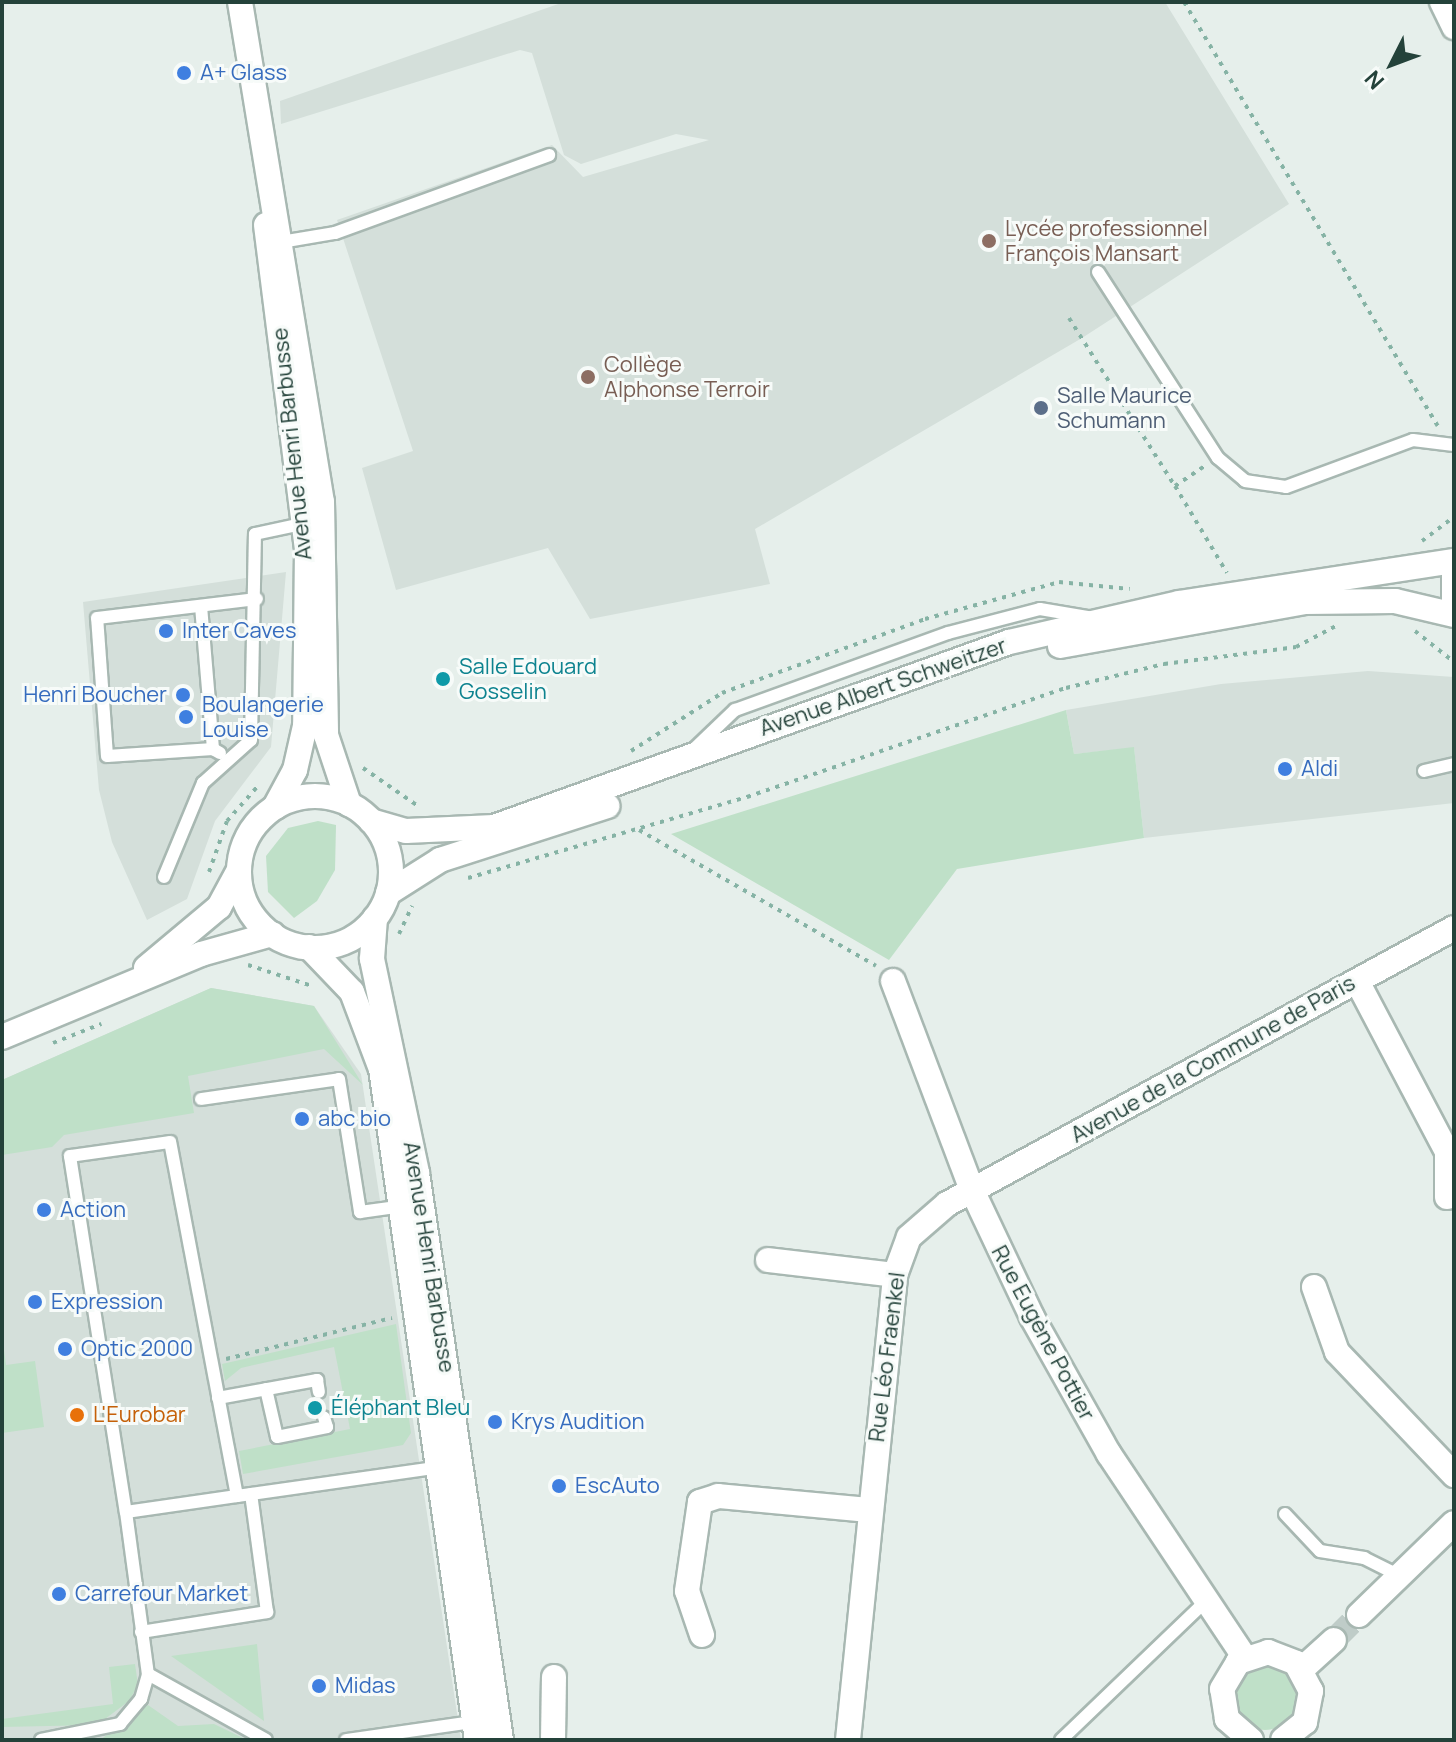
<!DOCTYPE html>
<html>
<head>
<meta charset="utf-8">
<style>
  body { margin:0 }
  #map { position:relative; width:1456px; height:1742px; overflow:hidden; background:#e6efeb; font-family:Manrope,sans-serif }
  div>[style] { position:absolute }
  .built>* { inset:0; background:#d4dfda }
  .green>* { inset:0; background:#bfe0c8 }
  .round { border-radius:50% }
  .street-tunnel>* { height:24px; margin-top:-12px; transform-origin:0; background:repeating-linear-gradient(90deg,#bfccc8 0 24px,transparent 0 36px) }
  .path>* { height:4px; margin-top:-2px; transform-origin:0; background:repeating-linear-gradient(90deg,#86b3a5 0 4px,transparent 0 10px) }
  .roads { filter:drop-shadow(2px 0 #a8b8b2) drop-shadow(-2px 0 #a8b8b2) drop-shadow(0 2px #a8b8b2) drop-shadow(0 -2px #a8b8b2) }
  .lane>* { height:12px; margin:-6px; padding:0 6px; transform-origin:6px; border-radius:6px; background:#fff }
  .street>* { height:24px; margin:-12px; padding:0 12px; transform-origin:12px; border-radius:12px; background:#fff }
  .secondary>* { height:24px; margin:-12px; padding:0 12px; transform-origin:12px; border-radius:12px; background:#fff }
  .secondary>.ring { margin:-12px; padding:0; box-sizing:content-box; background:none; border:24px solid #fff; border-radius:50% }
  .dots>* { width:22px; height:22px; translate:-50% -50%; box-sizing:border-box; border:4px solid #f7fbf9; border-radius:50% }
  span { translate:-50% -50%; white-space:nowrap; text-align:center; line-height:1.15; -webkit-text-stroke:6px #f7fbf9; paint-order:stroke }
  .shop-label { font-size:22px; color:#366cbe }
  .left { translate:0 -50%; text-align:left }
  .right { translate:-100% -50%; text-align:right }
  .education-label { font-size:22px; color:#785e54 }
  .service-label { font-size:22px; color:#4e5e75 }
  .street-label { font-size:22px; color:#24423a }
  .culture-label { font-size:22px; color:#0d838f }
  .food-label { font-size:22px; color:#c56008 }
  .frame { position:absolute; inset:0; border:4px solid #24423a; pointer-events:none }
  .north { position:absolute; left:1352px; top:24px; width:80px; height:80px; -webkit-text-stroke:6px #f7fbf9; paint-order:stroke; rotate:228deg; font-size:22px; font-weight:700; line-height:32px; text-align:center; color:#24423a }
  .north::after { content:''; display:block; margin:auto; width:28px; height:36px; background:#24423a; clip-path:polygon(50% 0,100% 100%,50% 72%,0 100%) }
</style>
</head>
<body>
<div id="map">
  <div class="built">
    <i style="clip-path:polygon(564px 2px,1165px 2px,1289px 204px,1082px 338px,755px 529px,770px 584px,590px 619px,548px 548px,396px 590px,362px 468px,413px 451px,337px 220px,552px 145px,583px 177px,709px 140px,676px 134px,581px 164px,564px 155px,532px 53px,520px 50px,281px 124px,280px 101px)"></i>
    <i style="clip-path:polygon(286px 572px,271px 747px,215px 821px,187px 899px,147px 920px,112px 842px,99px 790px,83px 602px)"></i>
    <i style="clip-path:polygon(1368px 671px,1454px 677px,1454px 803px,1144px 838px,1134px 748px,1074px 754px,1066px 710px,1221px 684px)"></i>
    <i style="clip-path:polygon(211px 988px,314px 1006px,361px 1074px,461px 1740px,2px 1740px,2px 1080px)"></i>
  </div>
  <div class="green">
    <i style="clip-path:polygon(1066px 710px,1074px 754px,1134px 747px,1144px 838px,957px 869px,889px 960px,671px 834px)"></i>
    <i style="clip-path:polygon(318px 821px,336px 825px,335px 870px,317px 901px,294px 918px,268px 892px,266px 856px,288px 828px)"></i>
    <i style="clip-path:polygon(211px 988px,314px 1006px,363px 1085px,324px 1049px,188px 1076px,194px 1113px,64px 1135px,52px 1147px,2px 1155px,2px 1080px)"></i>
    <i style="clip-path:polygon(396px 1324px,411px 1433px,403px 1445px,243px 1474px,239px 1451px,350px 1429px,334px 1347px,241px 1368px,225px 1381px,222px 1364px)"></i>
    <i style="clip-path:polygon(2px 1335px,6px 1365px,35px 1361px,44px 1427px,2px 1433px)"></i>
    <i style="clip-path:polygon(257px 1644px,264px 1721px,171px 1656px)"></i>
    <i class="round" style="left:1232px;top:1664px;width:66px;height:66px"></i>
    <i style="clip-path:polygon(135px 1664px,138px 1685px,129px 1701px,97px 1725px,2px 1727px,2px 1719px,113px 1704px,109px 1667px)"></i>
    <i style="clip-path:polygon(148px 1705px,178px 1726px,214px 1724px,243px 1738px,100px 1740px)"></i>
  </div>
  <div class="street-tunnel">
    <i style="left:1334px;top:1640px;width:35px;rotate:-45deg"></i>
  </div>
  <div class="path">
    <i style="left:1184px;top:2px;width:494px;rotate:59.1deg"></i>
    <i style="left:1069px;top:318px;width:199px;rotate:57.8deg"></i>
    <i style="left:1175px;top:486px;width:36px;rotate:-34deg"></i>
    <i style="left:1175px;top:486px;width:101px;rotate:59.1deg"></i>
    <i style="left:1422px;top:541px;width:40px;rotate:-37deg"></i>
    <i style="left:1415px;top:631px;width:50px;rotate:38.5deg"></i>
    <i style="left:631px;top:751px;width:108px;rotate:-32.5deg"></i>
    <i style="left:722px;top:693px;width:216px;rotate:-20deg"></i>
    <i style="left:925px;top:619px;width:139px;rotate:-15.4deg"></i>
    <i style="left:1059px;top:582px;width:71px;rotate:5.6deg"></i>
    <i style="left:363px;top:768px;width:67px;rotate:34.6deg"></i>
    <i style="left:639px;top:830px;width:273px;rotate:29.8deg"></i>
    <i style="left:209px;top:872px;width:54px;rotate:-70.6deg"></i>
    <i style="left:227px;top:821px;width:45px;rotate:-48.6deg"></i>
    <i style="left:468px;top:878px;width:291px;rotate:-16.2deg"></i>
    <i style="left:747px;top:797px;width:337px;rotate:-18.9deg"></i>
    <i style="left:1066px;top:688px;width:101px;rotate:-13.8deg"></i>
    <i style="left:1164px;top:664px;width:133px;rotate:-7.3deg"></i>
    <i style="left:1296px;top:647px;width:45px;rotate:-27.7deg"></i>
    <i style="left:399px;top:934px;width:31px;rotate:-65deg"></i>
    <i style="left:248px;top:965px;width:67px;rotate:18.2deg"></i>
    <i style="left:53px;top:1043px;width:52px;rotate:-21.6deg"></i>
    <i style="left:226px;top:1359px;width:171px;rotate:-13.9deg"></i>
  </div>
  <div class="roads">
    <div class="lane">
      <i style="left:275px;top:243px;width:61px;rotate:-9.5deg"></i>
      <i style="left:335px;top:233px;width:228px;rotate:-20deg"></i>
      <i style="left:1098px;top:272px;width:221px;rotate:57.2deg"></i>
      <i style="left:1218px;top:458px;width:35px;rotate:40deg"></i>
      <i style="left:1245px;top:481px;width:41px;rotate:8.3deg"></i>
      <i style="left:1286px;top:487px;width:135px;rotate:-20.3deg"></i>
      <i style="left:1413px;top:440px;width:41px;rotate:7deg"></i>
      <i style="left:201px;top:606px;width:144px;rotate:85.2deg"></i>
      <i style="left:213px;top:749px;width:8px;rotate:30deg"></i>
      <i style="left:213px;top:749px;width:106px;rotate:176.2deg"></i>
      <i style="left:107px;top:756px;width:138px;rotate:-94.1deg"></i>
      <i style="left:97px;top:618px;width:161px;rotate:-6.8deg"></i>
      <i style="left:691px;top:752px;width:61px;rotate:-43.7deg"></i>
      <i style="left:735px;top:710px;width:226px;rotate:-19.9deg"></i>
      <i style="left:948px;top:633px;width:95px;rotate:-14.6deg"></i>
      <i style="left:1040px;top:609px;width:54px;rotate:9.6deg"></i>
      <i style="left:1424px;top:771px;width:31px;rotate:-13deg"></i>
      <i style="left:164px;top:877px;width:102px;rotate:-67.5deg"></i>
      <i style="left:203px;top:783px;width:64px;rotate:-41.9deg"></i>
      <i style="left:251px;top:740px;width:206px;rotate:-88.9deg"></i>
      <i style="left:255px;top:534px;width:52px;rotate:-12.2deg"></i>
      <i style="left:201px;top:1099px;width:139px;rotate:-8.2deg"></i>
      <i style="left:339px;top:1079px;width:135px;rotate:81deg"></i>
      <i style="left:360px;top:1212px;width:43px;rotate:-7.9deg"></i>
      <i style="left:266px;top:1389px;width:49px;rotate:77.1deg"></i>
      <i style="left:277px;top:1437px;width:51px;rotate:-11.3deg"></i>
      <i style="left:327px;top:1427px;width:10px;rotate:-107deg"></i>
      <i style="left:218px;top:1398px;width:101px;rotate:-10.3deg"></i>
      <i style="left:317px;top:1380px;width:12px;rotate:81deg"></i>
      <i style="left:237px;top:1496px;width:360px;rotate:-100.7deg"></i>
      <i style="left:170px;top:1142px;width:101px;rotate:172deg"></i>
      <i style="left:70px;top:1156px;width:360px;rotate:81.1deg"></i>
      <i style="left:126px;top:1512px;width:112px;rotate:-8.2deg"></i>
      <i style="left:237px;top:1496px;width:207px;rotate:-8.1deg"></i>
      <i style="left:126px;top:1512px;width:163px;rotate:82.3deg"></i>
      <i style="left:148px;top:1674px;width:135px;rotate:29.2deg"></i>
      <i style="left:1285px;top:1514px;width:51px;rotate:46.6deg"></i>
      <i style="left:1320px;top:1551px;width:45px;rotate:9deg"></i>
      <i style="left:1364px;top:1558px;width:40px;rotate:26.6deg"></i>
      <i style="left:141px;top:1632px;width:128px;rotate:-9deg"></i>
      <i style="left:267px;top:1612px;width:119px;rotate:-97.7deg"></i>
      <i style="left:41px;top:1740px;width:81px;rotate:-11.4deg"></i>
      <i style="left:120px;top:1724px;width:33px;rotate:-50deg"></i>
      <i style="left:141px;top:1699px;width:26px;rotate:-74deg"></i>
      <i style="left:346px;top:1740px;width:134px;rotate:-8.1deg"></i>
      <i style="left:1061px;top:1740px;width:199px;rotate:-43.8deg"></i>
    </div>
    <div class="street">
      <i style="left:1442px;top:2px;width:28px;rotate:64deg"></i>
      <i style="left:893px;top:981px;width:223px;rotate:69.3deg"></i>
      <i style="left:972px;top:1190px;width:140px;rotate:64.7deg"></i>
      <i style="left:1032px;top:1317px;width:157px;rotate:60.7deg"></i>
      <i style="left:1109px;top:1454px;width:245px;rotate:56.3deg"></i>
      <i style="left:1357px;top:981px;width:193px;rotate:62.2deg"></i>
      <i style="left:1447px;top:1152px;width:45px;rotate:90deg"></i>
      <i style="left:768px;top:1260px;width:128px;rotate:6.7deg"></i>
      <i style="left:1314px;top:1287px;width:69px;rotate:70.5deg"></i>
      <i style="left:1337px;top:1352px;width:170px;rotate:46.4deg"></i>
      <i style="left:1359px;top:1615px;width:132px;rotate:-44.1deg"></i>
      <i style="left:702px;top:1635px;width:46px;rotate:-108.8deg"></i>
      <i style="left:687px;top:1591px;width:90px;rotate:-81.7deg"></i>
      <i style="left:700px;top:1502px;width:19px;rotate:-18deg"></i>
      <i style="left:718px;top:1496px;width:153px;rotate:5.3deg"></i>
      <i style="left:1302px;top:1669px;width:43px;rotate:-42.2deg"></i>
      <i style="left:553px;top:1740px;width:63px;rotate:-89.1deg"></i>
      <i style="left:848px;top:1740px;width:467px;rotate:-84.2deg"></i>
      <i style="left:895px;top:1275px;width:40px;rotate:-69.8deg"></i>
      <i style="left:909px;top:1237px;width:50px;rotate:-41deg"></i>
      <i style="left:947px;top:1204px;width:577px;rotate:-28.56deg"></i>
      <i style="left:1251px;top:1740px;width:32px;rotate:-139deg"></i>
      <i style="left:1227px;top:1719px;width:30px;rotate:-99deg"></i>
      <i style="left:1222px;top:1689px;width:31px;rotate:-59deg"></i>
      <i style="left:1238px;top:1662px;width:32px;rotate:-18deg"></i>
      <i style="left:1268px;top:1652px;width:30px;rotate:21deg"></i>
      <i style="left:1296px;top:1663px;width:32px;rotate:62deg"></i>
      <i style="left:1311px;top:1691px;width:32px;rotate:101deg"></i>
      <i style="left:1305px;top:1722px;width:28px;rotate:141deg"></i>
    </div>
    <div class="secondary">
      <i style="left:240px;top:2px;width:507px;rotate:80.69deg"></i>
      <i style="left:322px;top:502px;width:233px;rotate:89deg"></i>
      <i style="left:326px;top:735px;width:73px;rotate:71.6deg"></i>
      <i style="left:266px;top:225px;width:326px;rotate:82.8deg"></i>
      <i style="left:307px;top:548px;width:178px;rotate:90.6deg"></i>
      <i style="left:305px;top:726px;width:45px;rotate:102.8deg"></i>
      <i style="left:295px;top:770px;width:42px;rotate:118.4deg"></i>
      <i style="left:1454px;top:575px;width:30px;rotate:90deg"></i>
      <i style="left:1060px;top:646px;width:248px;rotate:-10.2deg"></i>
      <i style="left:1304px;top:602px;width:91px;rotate:-0.6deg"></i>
      <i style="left:1395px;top:601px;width:61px;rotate:13.3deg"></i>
      <i class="ring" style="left:239px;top:796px;width:128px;height:128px"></i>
      <i style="left:371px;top:821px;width:36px;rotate:16deg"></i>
      <i style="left:406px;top:831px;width:88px;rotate:-2.6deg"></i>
      <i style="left:494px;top:827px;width:547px;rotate:-19.76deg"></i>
      <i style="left:1009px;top:642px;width:174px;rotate:-12.9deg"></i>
      <i style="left:1179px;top:603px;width:278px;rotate:-8.7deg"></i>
      <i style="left:388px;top:893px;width:62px;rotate:-32.4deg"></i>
      <i style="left:440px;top:860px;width:176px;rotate:-17.9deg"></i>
      <i style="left:375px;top:918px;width:41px;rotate:94.2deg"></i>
      <i style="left:372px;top:959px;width:219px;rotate:78.1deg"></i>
      <i style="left:417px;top:1173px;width:573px;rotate:81.57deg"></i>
      <i style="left:309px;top:947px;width:62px;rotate:46.3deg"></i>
      <i style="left:352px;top:992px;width:82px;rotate:69.4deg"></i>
      <i style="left:381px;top:1069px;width:678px;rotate:81.86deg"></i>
      <i style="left:146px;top:968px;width:95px;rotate:-39.9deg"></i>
      <i style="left:219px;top:907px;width:42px;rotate:-61.6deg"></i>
      <i style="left:2px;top:1037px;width:216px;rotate:-22.6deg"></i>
      <i style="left:201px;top:954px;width:74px;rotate:-15.7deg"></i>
    </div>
  </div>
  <div class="dots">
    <i style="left:184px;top:73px;background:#3f7fe0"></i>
    <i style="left:989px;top:241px;background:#8d6e63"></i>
    <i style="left:588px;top:377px;background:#8d6e63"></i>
    <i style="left:1041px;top:408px;background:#5c6f8a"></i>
    <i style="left:166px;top:631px;background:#3f7fe0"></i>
    <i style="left:443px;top:679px;background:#0f9aa8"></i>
    <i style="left:183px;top:695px;background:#3f7fe0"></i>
    <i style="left:186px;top:717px;background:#3f7fe0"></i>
    <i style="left:1285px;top:769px;background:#3f7fe0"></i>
    <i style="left:302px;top:1119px;background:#3f7fe0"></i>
    <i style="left:44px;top:1210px;background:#3f7fe0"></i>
    <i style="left:35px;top:1302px;background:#3f7fe0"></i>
    <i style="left:65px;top:1349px;background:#3f7fe0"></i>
    <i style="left:315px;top:1408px;background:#0f9aa8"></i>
    <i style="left:77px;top:1415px;background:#e8710a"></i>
    <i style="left:495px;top:1422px;background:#3f7fe0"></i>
    <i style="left:559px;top:1486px;background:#3f7fe0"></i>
    <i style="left:59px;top:1594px;background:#3f7fe0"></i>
    <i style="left:319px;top:1686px;background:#3f7fe0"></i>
  </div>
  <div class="shop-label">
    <span class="left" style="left:200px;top:73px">A+ Glass</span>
    <span class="left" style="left:182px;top:631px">Inter Caves</span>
    <span class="right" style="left:167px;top:695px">Henri Boucher</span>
    <span class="left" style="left:202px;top:717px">Boulangerie<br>Louise</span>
    <span class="left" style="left:1301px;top:769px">Aldi</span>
    <span class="left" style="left:318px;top:1119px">abc bio</span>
    <span class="left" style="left:60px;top:1210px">Action</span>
    <span class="left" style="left:51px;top:1302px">Expression</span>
    <span class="left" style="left:81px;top:1349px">Optic 2000</span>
    <span class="left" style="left:511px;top:1422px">Krys Audition</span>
    <span class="left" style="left:575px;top:1486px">EscAuto</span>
    <span class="left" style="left:75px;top:1594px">Carrefour Market</span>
    <span class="left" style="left:335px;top:1686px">Midas</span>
  </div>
  <div class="education-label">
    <span class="left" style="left:1005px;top:241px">Lycée professionnel<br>François Mansart</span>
    <span class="left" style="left:604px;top:377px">Collège<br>Alphonse Terroir</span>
  </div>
  <div class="service-label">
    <span class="left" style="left:1057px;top:408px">Salle Maurice<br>Schumann</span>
  </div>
  <div class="street-label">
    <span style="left:292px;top:444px;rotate:-96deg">Avenue Henri Barbusse</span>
    <span style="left:883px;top:687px;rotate:-19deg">Avenue Albert Schweitzer</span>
    <span style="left:1213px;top:1059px;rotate:-29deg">Avenue de la Commune de Paris</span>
    <span style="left:429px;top:1257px;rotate:81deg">Avenue Henri Barbusse</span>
    <span style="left:1043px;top:1333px;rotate:62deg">Rue Eugène Pottier</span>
    <span style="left:887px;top:1357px;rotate:-83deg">Rue Léo Fraenkel</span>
  </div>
  <div class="culture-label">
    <span class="left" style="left:459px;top:679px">Salle Edouard<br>Gosselin</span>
    <span class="left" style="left:331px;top:1408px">Éléphant Bleu</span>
  </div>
  <div class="food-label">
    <span class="left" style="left:93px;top:1415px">L'Eurobar</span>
  </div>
  <div class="frame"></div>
  <div class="north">N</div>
</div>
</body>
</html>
